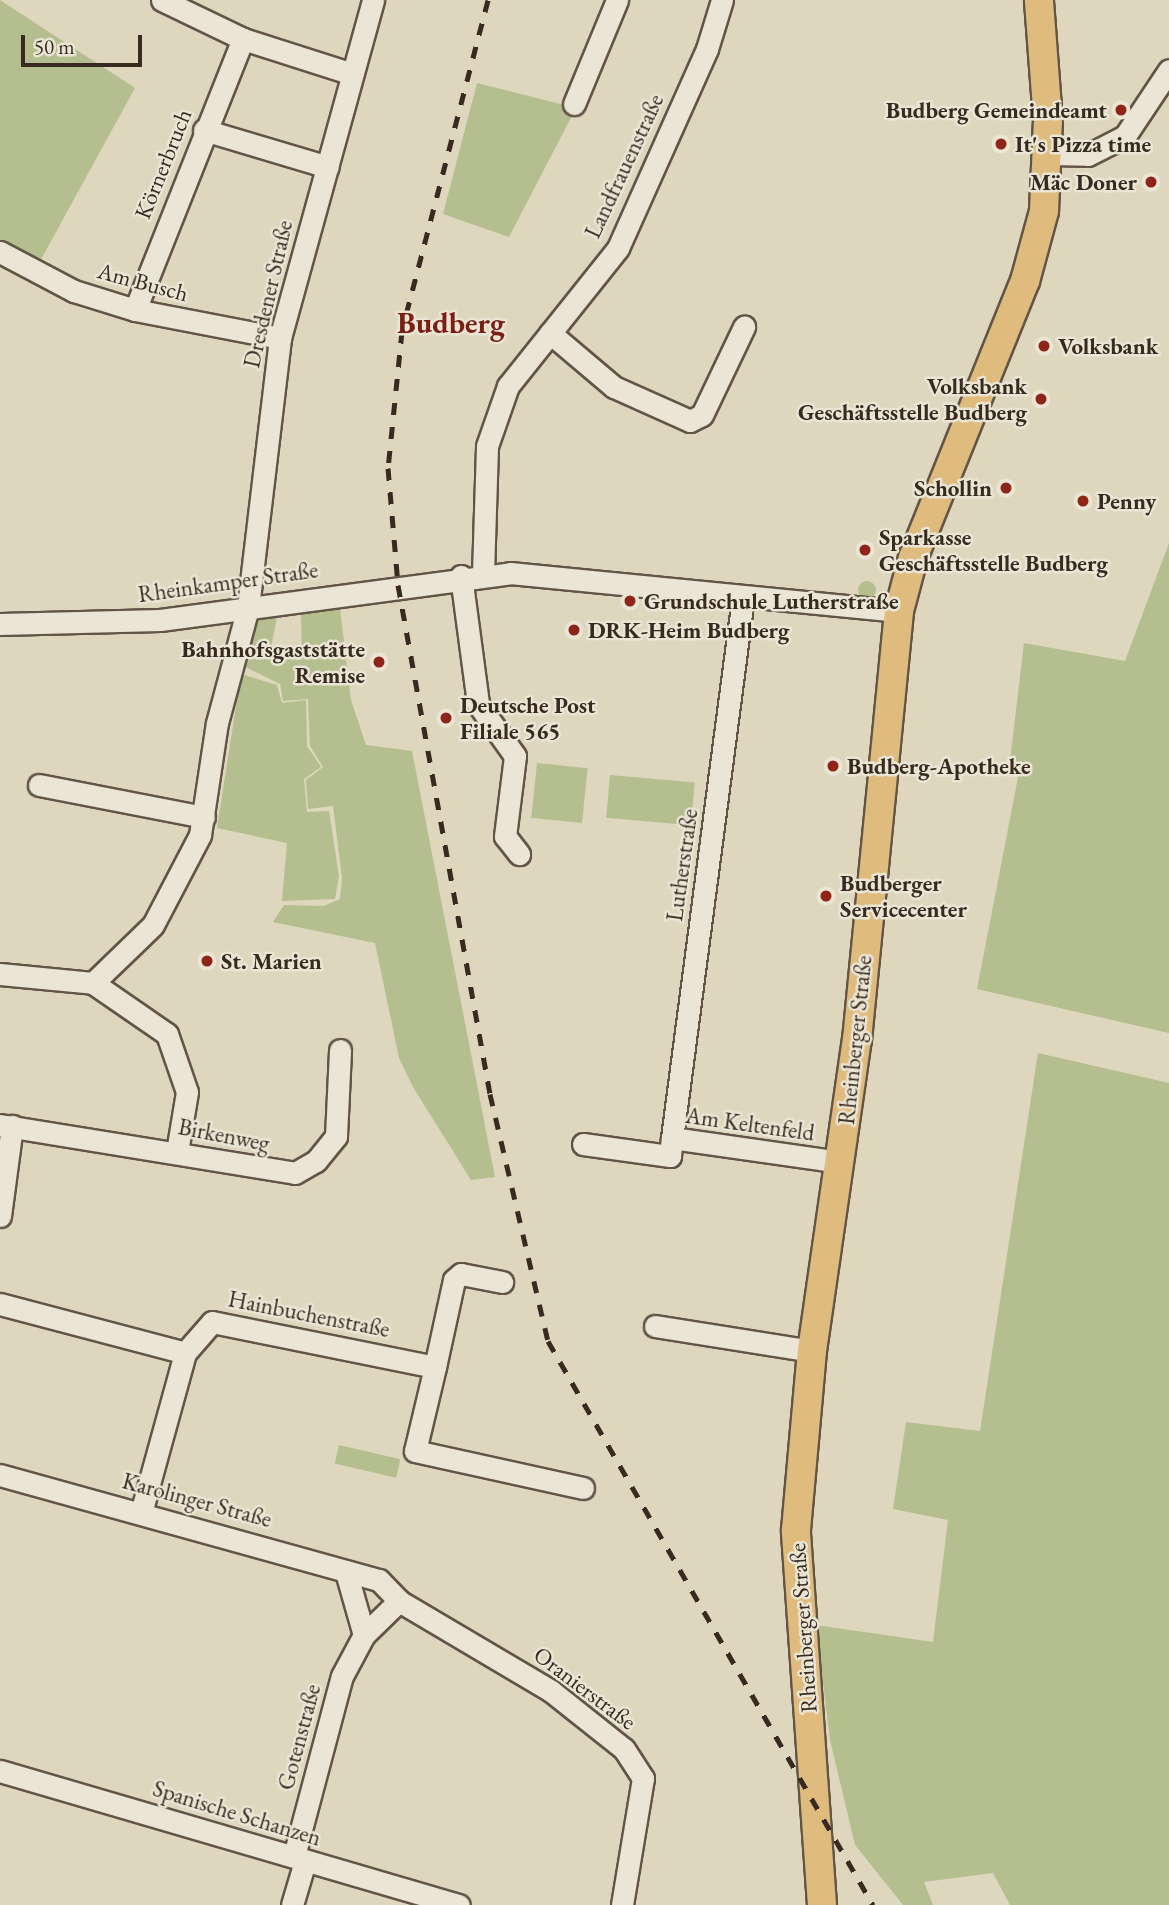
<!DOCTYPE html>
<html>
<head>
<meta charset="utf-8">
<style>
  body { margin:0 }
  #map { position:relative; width:1169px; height:1905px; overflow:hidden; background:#ded7bd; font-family:"EB Garamond",serif }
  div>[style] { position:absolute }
  .green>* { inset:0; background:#b4be8f; transform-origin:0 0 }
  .round { border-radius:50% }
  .roads { filter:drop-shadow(2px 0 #625547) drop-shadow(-2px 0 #625547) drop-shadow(0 2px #625547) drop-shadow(0 -2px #625547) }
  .minor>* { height:21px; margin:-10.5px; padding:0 10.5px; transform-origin:10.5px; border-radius:10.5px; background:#eae5d4 }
  .major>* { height:28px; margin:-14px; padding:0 14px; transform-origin:14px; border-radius:14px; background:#dfbc7e }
  .rail>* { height:5px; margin-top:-2.5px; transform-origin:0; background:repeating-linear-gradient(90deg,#382a20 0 12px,transparent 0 24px) }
  .dots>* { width:19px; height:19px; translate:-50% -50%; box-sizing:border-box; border:4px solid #eae5d4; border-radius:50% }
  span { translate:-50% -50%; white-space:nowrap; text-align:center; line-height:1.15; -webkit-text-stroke:5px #eae5d4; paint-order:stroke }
  .poi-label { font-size:23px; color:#382a20; font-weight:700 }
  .right { translate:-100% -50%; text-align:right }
  .left { translate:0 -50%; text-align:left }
  .street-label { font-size:23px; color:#382a20 }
  .district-label { font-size:30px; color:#7a1f14; font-weight:700 }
  .scale { position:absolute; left:21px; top:35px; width:121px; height:32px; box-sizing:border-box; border:4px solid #382a20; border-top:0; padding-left:9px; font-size:21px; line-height:24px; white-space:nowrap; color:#382a20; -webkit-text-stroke:5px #eae5d4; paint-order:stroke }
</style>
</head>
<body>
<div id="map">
  <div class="green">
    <i style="clip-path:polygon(0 0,135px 88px,39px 263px,0 241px)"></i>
    <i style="clip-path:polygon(477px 83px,576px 108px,509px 237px,443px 214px)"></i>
    <i style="clip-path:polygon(1169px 543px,1169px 1033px,977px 989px,1019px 772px,1009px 769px,1024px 643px,1125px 661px)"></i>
    <i class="round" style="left:858px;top:581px;width:18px;height:18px"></i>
    <i style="clip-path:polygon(340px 609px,351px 700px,366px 745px,412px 751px,495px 1177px,471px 1180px,413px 1087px,399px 1058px,375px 943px,273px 922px,284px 905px,324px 906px,340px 899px,342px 878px,333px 806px,308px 809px,306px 780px,323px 767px,310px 746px,308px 699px,283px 701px,280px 684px,243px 666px,255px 619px,277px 617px,269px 658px,302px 660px,301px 614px)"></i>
    <i style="clip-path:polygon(241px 674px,277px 685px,282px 703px,306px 700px,307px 746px,321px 767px,304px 779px,307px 812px,329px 811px,339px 876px,335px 899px,282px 901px,287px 843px,217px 828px)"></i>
    <i style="left:537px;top:763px;width:51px;height:55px;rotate:6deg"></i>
    <i style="left:610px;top:775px;width:85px;height:43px;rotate:5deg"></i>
    <i style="clip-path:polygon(1038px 1053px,1169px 1083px,1169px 1905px,1010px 1905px,993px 1873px,924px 1882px,933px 1905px,903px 1905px,855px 1845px,830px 1740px,816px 1625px,933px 1642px,948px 1520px,893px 1509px,906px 1422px,980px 1431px)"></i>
    <i style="left:339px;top:1445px;width:63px;height:19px;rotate:13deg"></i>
  </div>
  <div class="roads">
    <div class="minor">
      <i style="left:162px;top:0;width:90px;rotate:25.7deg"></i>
      <i style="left:243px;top:39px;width:115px;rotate:17.7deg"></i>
      <i style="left:574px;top:104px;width:113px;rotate:-67.5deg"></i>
      <i style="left:204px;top:130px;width:129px;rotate:16.6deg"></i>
      <i style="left:1049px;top:154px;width:39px;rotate:1deg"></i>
      <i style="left:1088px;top:155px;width:42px;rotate:-27.2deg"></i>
      <i style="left:1125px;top:136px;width:79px;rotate:-56.3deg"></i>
      <i style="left:0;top:252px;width:84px;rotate:27.8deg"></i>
      <i style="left:74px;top:291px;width:64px;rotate:17.3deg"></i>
      <i style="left:135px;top:310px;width:148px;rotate:10.9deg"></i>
      <i style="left:135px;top:310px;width:292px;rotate:-68.3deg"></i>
      <i style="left:550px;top:333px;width:84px;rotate:40.2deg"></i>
      <i style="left:614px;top:387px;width:83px;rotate:24.1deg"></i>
      <i style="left:690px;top:421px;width:13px;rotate:-27deg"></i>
      <i style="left:702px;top:415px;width:98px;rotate:-64.5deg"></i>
      <i style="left:483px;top:574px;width:128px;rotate:-88.2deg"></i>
      <i style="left:487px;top:446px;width:64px;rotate:-70.7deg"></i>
      <i style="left:508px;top:386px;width:176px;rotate:-51.4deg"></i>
      <i style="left:618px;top:248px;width:218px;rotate:-65.9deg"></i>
      <i style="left:707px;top:49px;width:51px;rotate:-73deg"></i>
      <i style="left:461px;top:576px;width:129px;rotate:82.4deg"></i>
      <i style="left:478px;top:704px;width:64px;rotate:54.6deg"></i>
      <i style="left:515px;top:756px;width:81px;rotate:97.1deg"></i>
      <i style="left:505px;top:836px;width:23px;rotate:52deg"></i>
      <i style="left:0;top:624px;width:160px;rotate:-1.4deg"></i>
      <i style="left:160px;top:620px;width:353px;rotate:-7.6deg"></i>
      <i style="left:510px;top:573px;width:391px;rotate:5.6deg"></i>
      <i style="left:39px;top:785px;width:168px;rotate:11deg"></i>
      <i style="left:0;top:974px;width:93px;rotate:5.5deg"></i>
      <i style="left:93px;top:983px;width:90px;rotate:34.6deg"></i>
      <i style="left:167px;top:1034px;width:61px;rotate:71deg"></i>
      <i style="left:187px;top:1092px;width:61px;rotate:99.5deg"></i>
      <i style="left:93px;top:983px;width:83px;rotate:-44deg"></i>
      <i style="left:153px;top:925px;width:102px;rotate:-62.4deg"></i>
      <i style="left:200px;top:835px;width:113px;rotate:-81.4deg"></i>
      <i style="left:217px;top:723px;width:120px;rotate:-75deg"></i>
      <i style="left:248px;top:607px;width:271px;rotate:-83.2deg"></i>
      <i style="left:280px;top:338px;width:351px;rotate:-74.6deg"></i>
      <i style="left:0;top:1125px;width:299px;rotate:9.2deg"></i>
      <i style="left:295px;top:1173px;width:24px;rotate:-30deg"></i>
      <i style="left:316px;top:1161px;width:32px;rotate:-51deg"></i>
      <i style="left:336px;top:1136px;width:86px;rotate:-87.3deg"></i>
      <i style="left:672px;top:1138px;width:545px;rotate:-82.51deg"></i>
      <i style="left:583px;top:1144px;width:88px;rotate:7.9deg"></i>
      <i style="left:670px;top:1156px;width:18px;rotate:-84deg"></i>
      <i style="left:672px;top:1138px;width:171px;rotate:8.1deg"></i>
      <i style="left:0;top:1216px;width:91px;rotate:-82.4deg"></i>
      <i style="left:0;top:1304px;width:191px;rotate:14.8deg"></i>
      <i style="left:655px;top:1326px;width:159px;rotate:9deg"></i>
      <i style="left:435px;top:1367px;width:86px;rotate:103.4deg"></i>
      <i style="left:415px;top:1451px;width:172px;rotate:12.4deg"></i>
      <i style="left:0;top:1475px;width:393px;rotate:15.5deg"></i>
      <i style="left:379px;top:1580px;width:29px;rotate:46deg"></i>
      <i style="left:399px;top:1601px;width:177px;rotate:30.6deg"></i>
      <i style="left:551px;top:1691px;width:93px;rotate:38.5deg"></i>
      <i style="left:624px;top:1749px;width:35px;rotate:57deg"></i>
      <i style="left:643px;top:1778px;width:129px;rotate:99.4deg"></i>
      <i style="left:141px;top:1513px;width:166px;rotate:-74.6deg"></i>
      <i style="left:185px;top:1353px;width:41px;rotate:-48.9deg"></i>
      <i style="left:212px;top:1322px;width:227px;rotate:11.4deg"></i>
      <i style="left:435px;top:1367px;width:89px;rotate:-77.7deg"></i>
      <i style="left:454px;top:1280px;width:9px;rotate:-41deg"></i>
      <i style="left:461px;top:1274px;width:42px;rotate:11deg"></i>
      <i style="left:364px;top:1635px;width:49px;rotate:-44.2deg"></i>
      <i style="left:0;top:1771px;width:478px;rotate:16.3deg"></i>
      <i style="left:294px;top:1856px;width:186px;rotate:-75.1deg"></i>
      <i style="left:342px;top:1676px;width:47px;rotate:-61.8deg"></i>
      <i style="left:364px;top:1635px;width:66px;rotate:-105.9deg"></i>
      <i style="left:292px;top:1905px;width:46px;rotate:-73.5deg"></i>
    </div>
    <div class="major">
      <i style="left:822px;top:1905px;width:376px;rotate:-94deg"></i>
      <i style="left:796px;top:1530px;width:180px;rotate:-84.9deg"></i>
      <i style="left:812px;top:1351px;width:314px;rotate:-81.8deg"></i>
      <i style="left:857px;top:1040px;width:431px;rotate:-84.4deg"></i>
      <i style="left:899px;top:611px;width:55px;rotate:-75.2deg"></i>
      <i style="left:913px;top:558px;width:299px;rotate:-68deg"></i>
      <i style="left:1025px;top:281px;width:73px;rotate:-74.8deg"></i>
      <i style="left:1044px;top:211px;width:90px;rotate:-87.5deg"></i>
      <i style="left:1048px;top:121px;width:121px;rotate:-94.3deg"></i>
    </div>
  </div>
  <div class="rail">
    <i style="left:488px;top:0;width:342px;rotate:104.6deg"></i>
    <i style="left:402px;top:331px;width:138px;rotate:95.8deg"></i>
    <i style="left:388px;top:468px;width:117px;rotate:85.1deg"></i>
    <i style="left:398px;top:585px;width:517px;rotate:79.75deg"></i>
    <i style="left:490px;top:1094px;width:254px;rotate:76.8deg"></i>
    <i style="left:548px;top:1341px;width:651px;rotate:60.05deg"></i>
  </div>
  <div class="dots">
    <i style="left:1121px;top:110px;background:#8f2418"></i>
    <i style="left:1001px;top:144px;background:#8f2418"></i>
    <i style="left:1151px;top:182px;background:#8f2418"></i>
    <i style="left:1044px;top:346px;background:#8f2418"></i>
    <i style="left:1041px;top:399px;background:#8f2418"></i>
    <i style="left:1006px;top:488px;background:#8f2418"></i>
    <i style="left:1083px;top:501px;background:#8f2418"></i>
    <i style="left:865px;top:550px;background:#8f2418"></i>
    <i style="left:630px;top:601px;background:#8f2418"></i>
    <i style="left:574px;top:630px;background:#8f2418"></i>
    <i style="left:379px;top:662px;background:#8f2418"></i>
    <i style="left:446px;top:718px;background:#8f2418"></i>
    <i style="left:833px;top:766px;background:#8f2418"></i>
    <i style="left:826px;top:896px;background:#8f2418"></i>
    <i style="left:207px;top:961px;background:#8f2418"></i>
  </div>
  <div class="poi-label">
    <span class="right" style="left:1107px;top:110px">Budberg Gemeindeamt</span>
    <span class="left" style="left:1015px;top:144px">It's Pizza time</span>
    <span class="right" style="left:1137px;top:182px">Mäc Doner</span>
    <span class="left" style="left:1058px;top:346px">Volksbank</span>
    <span class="right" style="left:1027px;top:399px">Volksbank<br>Geschäftsstelle Budberg</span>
    <span class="right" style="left:992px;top:488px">Schollin</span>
    <span class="left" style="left:1097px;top:501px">Penny</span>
    <span class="left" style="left:879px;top:550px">Sparkasse<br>Geschäftsstelle Budberg</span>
    <span class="left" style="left:644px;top:601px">Grundschule Lutherstraße</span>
    <span class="left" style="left:588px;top:630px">DRK-Heim Budberg</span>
    <span class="right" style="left:365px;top:662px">Bahnhofsgaststätte<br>Remise</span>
    <span class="left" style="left:460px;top:718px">Deutsche Post<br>Filiale 565</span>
    <span class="left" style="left:847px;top:766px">Budberg-Apotheke</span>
    <span class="left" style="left:840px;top:896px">Budberger<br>Servicecenter</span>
    <span class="left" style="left:221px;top:961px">St. Marien</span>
  </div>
  <div class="street-label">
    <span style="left:163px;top:164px;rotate:-68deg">Körnerbruch</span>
    <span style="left:624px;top:166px;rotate:-65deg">Landfrauenstraße</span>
    <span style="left:143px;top:282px;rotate:15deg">Am Busch</span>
    <span style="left:268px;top:294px;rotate:-77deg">Dresdener Straße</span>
    <span style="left:228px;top:582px;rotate:-8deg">Rheinkamper Straße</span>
    <span style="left:682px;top:865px;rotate:-82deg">Lutherstraße</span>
    <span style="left:855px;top:1040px;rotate:-84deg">Rheinberger Straße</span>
    <span style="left:750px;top:1124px;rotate:8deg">Am Keltenfeld</span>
    <span style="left:224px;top:1135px;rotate:11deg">Birkenweg</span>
    <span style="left:309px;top:1314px;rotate:11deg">Hainbuchenstraße</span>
    <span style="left:197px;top:1500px;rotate:15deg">Karolinger Straße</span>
    <span style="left:803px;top:1628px;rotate:-94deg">Rheinberger Straße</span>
    <span style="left:585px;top:1688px;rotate:37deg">Oranierstraße</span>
    <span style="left:299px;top:1737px;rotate:-75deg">Gotenstraße</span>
    <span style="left:237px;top:1813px;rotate:17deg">Spanische Schanzen</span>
  </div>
  <div class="district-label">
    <span style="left:451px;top:323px">Budberg</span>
  </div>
  <div class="scale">50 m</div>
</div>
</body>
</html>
